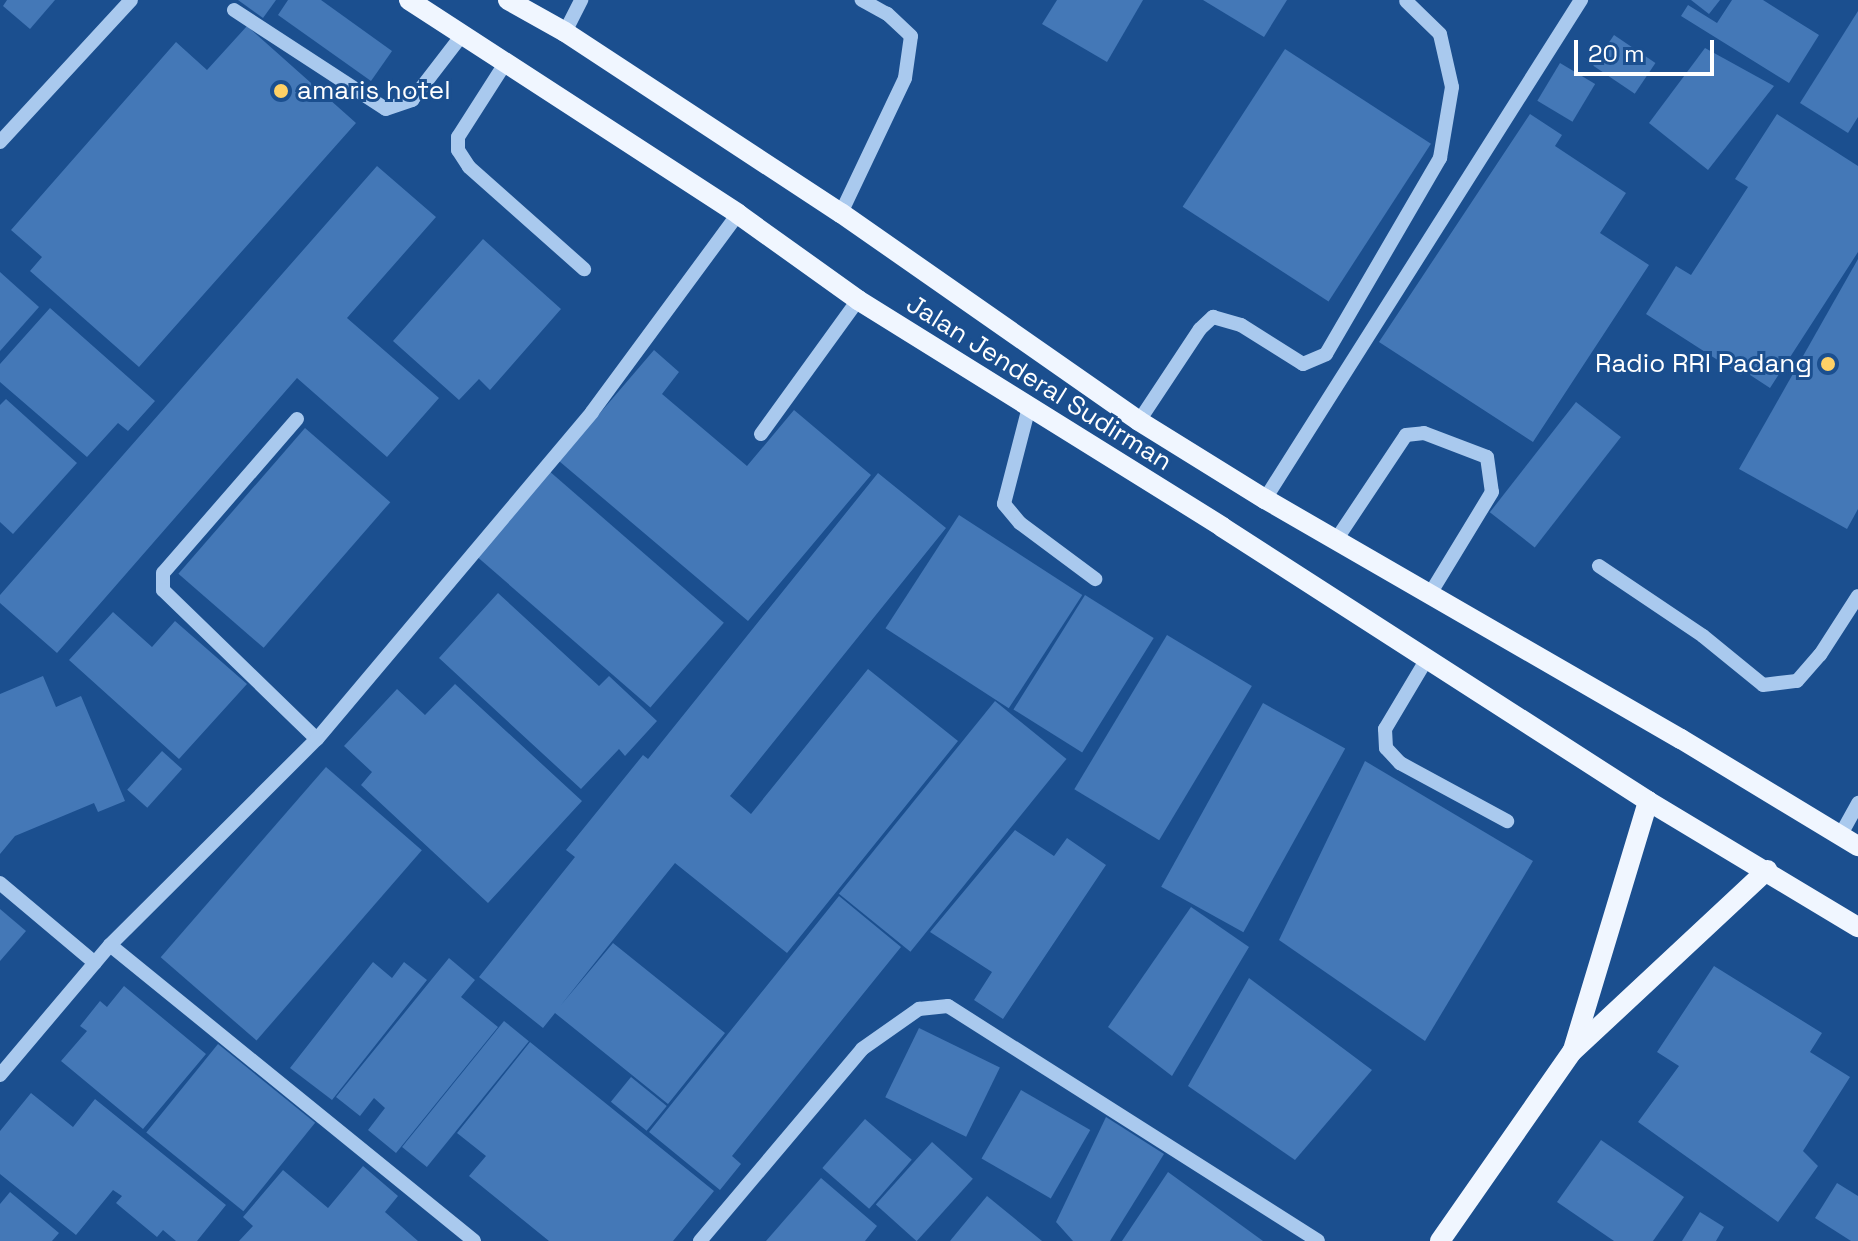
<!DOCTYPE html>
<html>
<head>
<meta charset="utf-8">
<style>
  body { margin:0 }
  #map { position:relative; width:1858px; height:1241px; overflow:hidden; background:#1b4f8f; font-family:"Space Grotesk",sans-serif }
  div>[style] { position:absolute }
  .building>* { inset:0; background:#4478b7; transform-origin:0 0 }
  .minor>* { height:14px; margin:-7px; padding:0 7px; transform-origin:7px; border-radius:7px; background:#a9c9ee }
  .major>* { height:20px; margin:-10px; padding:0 10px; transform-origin:10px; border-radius:10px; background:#f0f6ff }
  .dots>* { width:22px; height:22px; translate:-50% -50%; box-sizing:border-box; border:4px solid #1b4f8f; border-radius:50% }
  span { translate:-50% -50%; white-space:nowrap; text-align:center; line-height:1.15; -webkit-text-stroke:6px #1b4f8f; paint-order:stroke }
  .poi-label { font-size:26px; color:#fff }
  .left { translate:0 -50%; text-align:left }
  .right { translate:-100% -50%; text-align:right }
  .street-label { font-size:26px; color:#fff }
  .scale { position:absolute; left:1574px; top:40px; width:140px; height:36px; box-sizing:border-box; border:4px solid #fff; border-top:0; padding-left:10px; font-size:24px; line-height:28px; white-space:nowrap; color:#fff; -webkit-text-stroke:6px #1b4f8f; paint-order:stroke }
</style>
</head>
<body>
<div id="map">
  <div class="building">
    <i style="clip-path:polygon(7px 0,55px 0,30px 29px,3px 6px)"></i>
    <i style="clip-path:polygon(238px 0,276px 0,263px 18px)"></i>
    <i style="clip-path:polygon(288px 0,321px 0,392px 51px,371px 81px,278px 15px)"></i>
    <i style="clip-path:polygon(1057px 0,1143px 0,1107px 62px,1042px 24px)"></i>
    <i style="clip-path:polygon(1203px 0,1287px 0,1264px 37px)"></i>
    <i style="clip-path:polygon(1691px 0,1720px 0,1709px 14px)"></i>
    <i style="clip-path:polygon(1732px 0,1763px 0,1819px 35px,1789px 83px,1681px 16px,1688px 5px,1717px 23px)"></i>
    <i style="clip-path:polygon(1858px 11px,1858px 117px,1848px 133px,1800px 103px)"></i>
    <i style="clip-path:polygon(247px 26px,356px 123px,139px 367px,30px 271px,42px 257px,11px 230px,176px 42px,207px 70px)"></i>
    <i style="left:1614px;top:35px;width:50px;height:37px;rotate:34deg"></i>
    <i style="clip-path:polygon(1705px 48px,1774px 86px,1708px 170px,1649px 123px)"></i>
    <i style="left:1285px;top:49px;width:174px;height:188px;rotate:33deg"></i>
    <i style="left:1560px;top:63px;width:41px;height:44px;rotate:31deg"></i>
    <i style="clip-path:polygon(1530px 114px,1562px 135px,1555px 146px,1626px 193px,1600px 233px,1649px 265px,1533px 442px,1379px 342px)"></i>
    <i style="clip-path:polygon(1777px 114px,1858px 166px,1858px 252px,1770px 388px,1744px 371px,1741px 375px,1646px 314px,1676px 266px,1691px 275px,1748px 187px,1735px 179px)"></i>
    <i style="clip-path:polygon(377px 166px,436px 217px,347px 318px,439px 398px,387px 457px,297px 378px,57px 653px,0 603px,0 595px)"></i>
    <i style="clip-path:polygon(483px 239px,561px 309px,490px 390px,479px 379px,459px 400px,393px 341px)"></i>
    <i style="clip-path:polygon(1858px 259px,1858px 509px,1847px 529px,1739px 469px)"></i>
    <i style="clip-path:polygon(0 272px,39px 307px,0 351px)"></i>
    <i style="clip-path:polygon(50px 308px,155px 401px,128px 431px,118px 423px,87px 457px,0 382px,0 364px)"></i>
    <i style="clip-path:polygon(654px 350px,679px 372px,662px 394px,747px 466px,794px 410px,871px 475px,748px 621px,559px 461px)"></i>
    <i style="clip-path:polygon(6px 399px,77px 463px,13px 534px,0 522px,0 405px)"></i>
    <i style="left:1576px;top:402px;width:57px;height:140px;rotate:38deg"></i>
    <i style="left:305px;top:428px;width:113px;height:193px;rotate:41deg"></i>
    <i style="left:548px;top:470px;width:233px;height:112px;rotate:41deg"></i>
    <i style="clip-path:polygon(878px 473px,946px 528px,730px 796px,751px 814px,868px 669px,958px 741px,787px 953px,675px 863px,625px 925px,561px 1005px,613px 943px,725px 1033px,668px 1104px,555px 1013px,543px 1028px,479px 977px,575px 857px,566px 850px,643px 755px,648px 759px)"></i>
    <i style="left:959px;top:515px;width:147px;height:135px;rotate:33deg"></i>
    <i style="clip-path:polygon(498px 593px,599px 686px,609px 676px,657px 721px,625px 756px,619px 749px,581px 789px,439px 658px)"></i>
    <i style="left:1085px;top:595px;width:81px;height:135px;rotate:32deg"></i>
    <i style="clip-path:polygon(113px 612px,152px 647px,175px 621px,247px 684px,179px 759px,69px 660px)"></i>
    <i style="left:1167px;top:635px;width:99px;height:180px;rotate:31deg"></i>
    <i style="clip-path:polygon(43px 676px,56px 707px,81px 696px,125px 801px,98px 812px,94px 803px,15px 836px,0 854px,0 694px)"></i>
    <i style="clip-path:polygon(455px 684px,582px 801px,488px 903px,361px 785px,372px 772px,344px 746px,397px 689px,425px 715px)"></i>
    <i style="left:995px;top:701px;width:92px;height:248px;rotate:39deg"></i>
    <i style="left:1263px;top:703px;width:94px;height:210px;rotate:29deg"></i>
    <i style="left:162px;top:751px;width:27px;height:52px;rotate:42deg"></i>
    <i style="clip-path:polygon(1365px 761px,1533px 861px,1425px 1041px,1279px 940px)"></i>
    <i style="left:326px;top:767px;width:127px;height:252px;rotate:41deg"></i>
    <i style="clip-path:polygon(1015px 830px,1054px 856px,1067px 838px,1106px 865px,1003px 1019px,974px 1000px,992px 972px,930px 932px)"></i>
    <i style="clip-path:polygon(839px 896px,901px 947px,732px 1156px,741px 1164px,720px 1190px,649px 1132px)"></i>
    <i style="clip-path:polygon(1191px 907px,1249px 947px,1172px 1076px,1108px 1027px)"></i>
    <i style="clip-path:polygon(0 909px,26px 931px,0 961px)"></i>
    <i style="clip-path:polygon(449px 958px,475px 980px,461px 997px,498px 1027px,396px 1153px,368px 1130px,385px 1108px,374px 1098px,360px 1116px,336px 1097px)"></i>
    <i style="clip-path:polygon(373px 962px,392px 978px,404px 962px,427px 980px,332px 1100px,290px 1068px)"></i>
    <i style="clip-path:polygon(1714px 966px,1822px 1033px,1810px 1052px,1850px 1077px,1803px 1151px,1818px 1166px,1778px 1222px,1638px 1122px,1679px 1066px,1657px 1052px)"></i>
    <i style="clip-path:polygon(1249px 978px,1372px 1070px,1295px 1160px,1188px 1086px)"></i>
    <i style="clip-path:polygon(124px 986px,206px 1054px,143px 1129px,61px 1061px,87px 1031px,80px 1026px,100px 1001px,107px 1007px)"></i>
    <i style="left:504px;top:1021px;width:32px;height:162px;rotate:39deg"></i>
    <i style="left:919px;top:1028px;width:90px;height:77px;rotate:26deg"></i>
    <i style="clip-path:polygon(530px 1042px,714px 1191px,673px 1241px,549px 1241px,469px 1176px,486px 1156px,457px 1133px)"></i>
    <i style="left:218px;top:1044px;width:125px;height:114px;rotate:39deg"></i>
    <i style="left:631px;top:1077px;width:46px;height:32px;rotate:39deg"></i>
    <i style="left:1021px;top:1090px;width:80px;height:79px;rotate:30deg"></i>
    <i style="clip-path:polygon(31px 1093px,73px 1127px,95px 1099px,226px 1205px,197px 1241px,176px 1241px,163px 1230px,157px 1237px,116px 1203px,122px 1196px,113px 1190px,76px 1235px,0 1174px,0 1131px)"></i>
    <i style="clip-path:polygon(1106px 1117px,1164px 1154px,1110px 1241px,1073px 1241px,1056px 1222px)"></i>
    <i style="left:865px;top:1119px;width:62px;height:65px;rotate:41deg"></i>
    <i style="clip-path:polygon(1601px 1140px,1684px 1197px,1653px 1241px,1614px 1241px,1557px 1202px)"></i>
    <i style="left:932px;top:1142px;width:55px;height:84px;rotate:42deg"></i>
    <i style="clip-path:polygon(363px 1166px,398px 1196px,385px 1212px,418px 1241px,239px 1241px,253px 1226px,243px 1217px,283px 1170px,328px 1208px)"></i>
    <i style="clip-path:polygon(1168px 1172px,1263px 1241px,1122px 1241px)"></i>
    <i style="clip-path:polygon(821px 1178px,877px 1226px,865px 1241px,766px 1241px)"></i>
    <i style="clip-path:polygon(1837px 1183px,1858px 1196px,1858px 1241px,1851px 1241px,1815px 1218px)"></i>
    <i style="clip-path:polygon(10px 1192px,59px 1233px,52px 1241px,0 1241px,0 1204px)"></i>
    <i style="clip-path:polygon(987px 1196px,1042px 1241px,950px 1241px)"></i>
    <i style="clip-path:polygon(1700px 1212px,1724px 1227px,1716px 1241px,1682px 1241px)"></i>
  </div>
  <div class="minor">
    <i style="left:234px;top:10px;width:181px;rotate:33.1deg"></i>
    <i style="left:386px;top:109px;width:28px;rotate:-19deg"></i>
    <i style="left:412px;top:100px;width:82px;rotate:-52.4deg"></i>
    <i style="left:565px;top:32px;width:36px;rotate:-63deg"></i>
    <i style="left:506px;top:62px;width:89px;rotate:122.6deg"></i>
    <i style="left:458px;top:137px;width:13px;rotate:90deg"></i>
    <i style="left:458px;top:150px;width:20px;rotate:57deg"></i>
    <i style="left:469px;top:167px;width:154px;rotate:41.6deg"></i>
    <i style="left:0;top:142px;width:193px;rotate:-47.3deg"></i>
    <i style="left:841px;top:213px;width:149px;rotate:-64.6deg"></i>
    <i style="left:905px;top:78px;width:42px;rotate:-81.9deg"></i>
    <i style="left:911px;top:36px;width:33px;rotate:-137deg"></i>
    <i style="left:887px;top:14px;width:29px;rotate:-151deg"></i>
    <i style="left:1029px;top:407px;width:100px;rotate:104.5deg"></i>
    <i style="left:1004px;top:504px;width:25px;rotate:50deg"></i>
    <i style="left:1020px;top:523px;width:94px;rotate:36.7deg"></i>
    <i style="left:297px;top:419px;width:204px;rotate:131deg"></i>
    <i style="left:163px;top:573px;width:17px;rotate:90deg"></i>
    <i style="left:163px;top:590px;width:214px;rotate:44.1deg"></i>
    <i style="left:1139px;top:421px;width:110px;rotate:-56.5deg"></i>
    <i style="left:1200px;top:329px;width:18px;rotate:-43deg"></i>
    <i style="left:1213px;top:317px;width:29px;rotate:16deg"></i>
    <i style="left:1241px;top:325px;width:73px;rotate:32.2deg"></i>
    <i style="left:1303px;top:364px;width:25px;rotate:-23deg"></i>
    <i style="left:1326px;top:354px;width:227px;rotate:-59.8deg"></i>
    <i style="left:1440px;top:158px;width:72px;rotate:-80.4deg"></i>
    <i style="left:1452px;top:87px;width:54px;rotate:-102.8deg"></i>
    <i style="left:1440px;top:34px;width:47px;rotate:-135.9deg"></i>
    <i style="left:761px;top:434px;width:165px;rotate:-54.1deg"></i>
    <i style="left:1265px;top:499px;width:591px;rotate:-57.66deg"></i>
    <i style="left:1336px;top:540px;width:126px;rotate:-56.3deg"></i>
    <i style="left:1406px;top:435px;width:18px;rotate:-6deg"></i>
    <i style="left:1424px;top:433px;width:67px;rotate:20.9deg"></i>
    <i style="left:1487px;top:457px;width:35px;rotate:82deg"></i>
    <i style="left:1492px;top:492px;width:119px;rotate:121.3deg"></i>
    <i style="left:1599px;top:566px;width:125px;rotate:33.9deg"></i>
    <i style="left:1703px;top:636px;width:77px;rotate:39.2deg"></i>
    <i style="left:1763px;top:685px;width:34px;rotate:-7deg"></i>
    <i style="left:1797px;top:681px;width:35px;rotate:-49deg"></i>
    <i style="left:1820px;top:655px;width:70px;rotate:-57.2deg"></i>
    <i style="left:1428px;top:657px;width:84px;rotate:120.8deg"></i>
    <i style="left:1385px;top:729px;width:19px;rotate:87deg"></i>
    <i style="left:1386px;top:748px;width:21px;rotate:47deg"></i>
    <i style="left:1400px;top:763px;width:122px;rotate:28.5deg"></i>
    <i style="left:1840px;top:836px;width:38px;rotate:-61deg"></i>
    <i style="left:0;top:883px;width:124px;rotate:40.1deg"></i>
    <i style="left:110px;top:945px;width:469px;rotate:39.1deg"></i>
    <i style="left:0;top:1075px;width:170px;rotate:-49.8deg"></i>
    <i style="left:110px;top:945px;width:292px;rotate:-44.9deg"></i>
    <i style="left:317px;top:739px;width:427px;rotate:-49.9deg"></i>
    <i style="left:592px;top:412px;width:246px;rotate:-53.6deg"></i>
    <i style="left:700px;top:1241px;width:251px;rotate:-49.8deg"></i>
    <i style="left:862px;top:1049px;width:70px;rotate:-35.1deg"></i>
    <i style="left:919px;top:1009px;width:29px;rotate:-6deg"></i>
    <i style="left:948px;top:1006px;width:438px;rotate:32.4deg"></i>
  </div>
  <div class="major">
    <i style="left:409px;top:0;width:392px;rotate:33deg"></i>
    <i style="left:738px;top:214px;width:148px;rotate:35.6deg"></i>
    <i style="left:858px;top:300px;width:429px;rotate:31.9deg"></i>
    <i style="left:1222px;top:527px;width:507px;rotate:32.75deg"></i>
    <i style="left:1648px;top:801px;width:245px;rotate:31deg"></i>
    <i style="left:508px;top:0;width:65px;rotate:29.3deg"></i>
    <i style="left:565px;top:32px;width:330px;rotate:33.3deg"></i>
    <i style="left:841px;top:213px;width:363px;rotate:34.9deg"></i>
    <i style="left:1139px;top:421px;width:148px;rotate:31.8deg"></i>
    <i style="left:1265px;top:499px;width:480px;rotate:30deg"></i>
    <i style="left:1681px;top:739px;width:207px;rotate:31.2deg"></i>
    <i style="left:1573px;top:1050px;width:260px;rotate:-73.2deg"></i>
    <i style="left:1440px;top:1241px;width:231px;rotate:-55.1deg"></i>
    <i style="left:1572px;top:1052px;width:267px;rotate:-43deg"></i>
  </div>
  <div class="dots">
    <i style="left:281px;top:91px;background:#ffd166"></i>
    <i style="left:1828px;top:364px;background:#ffd166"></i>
  </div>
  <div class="poi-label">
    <span class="left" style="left:297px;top:91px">amaris hotel</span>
    <span class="right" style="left:1812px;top:364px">Radio RRI Padang</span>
  </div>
  <div class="street-label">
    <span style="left:1039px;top:383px;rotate:32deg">Jalan Jenderal Sudirman</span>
  </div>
  <div class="scale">20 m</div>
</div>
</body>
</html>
